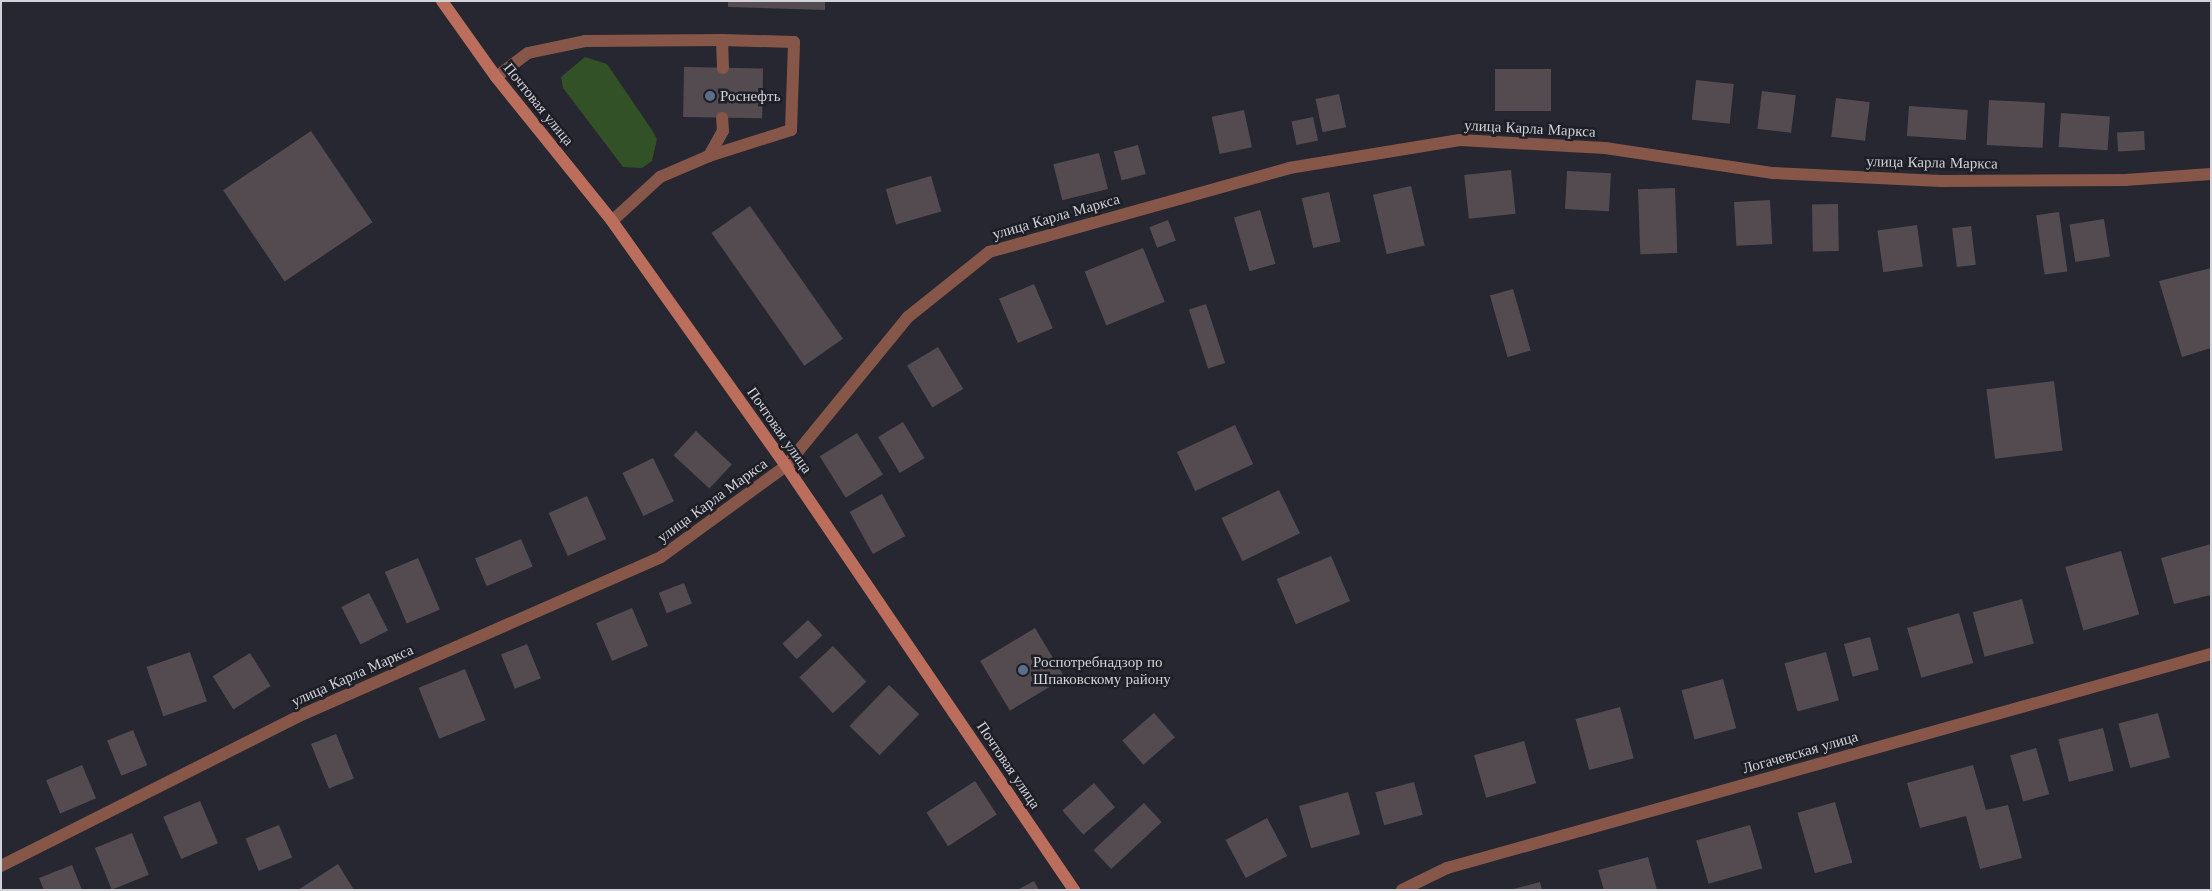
<!DOCTYPE html>
<html>
<head>
<meta charset="utf-8">
<style>
  body { margin:0 }
  #map { position:relative; width:2212px; height:891px; overflow:hidden; background:#262730; font-family:"Libre Baskerville",serif }
  div>[style] { position:absolute }
  .green>* { inset:0; background:#335126 }
  .building>* { inset:0; background:#544b51; transform-origin:0 0 }
  .service>* { height:12px; margin:-6px; padding:0 6px; transform-origin:6px; border-radius:6px; background:#865649 }
  .minor>* { height:12px; margin:-6px; padding:0 6px; transform-origin:6px; border-radius:6px; background:#865649 }
  .secondary>* { height:12px; margin:-6px; padding:0 6px; transform-origin:6px; border-radius:6px; background:#ba6e5b }
  .dots>* { width:14px; height:14px; translate:-50% -50%; box-sizing:border-box; border:2px solid #1d1e26; border-radius:50% }
  span { translate:-50% -50%; white-space:nowrap; text-align:center; line-height:1.15; -webkit-text-stroke:5px #1d1e26; paint-order:stroke }
  .poi-label { font-size:15px; color:#d2d3d9 }
  .left { translate:0 -50%; text-align:left }
  .street-label { font-size:15px; color:#d2d3d9 }
  .frame { position:absolute; inset:0; border:2px solid #d2d3d9; pointer-events:none }
</style>
</head>
<body>
<div id="map">
  <div class="green">
    <i style="clip-path:polygon(585px 57px,607px 64px,652px 130px,657px 139px,652px 161px,642px 168px,623px 167px,563px 88px,561px 77px)"></i>
  </div>
  <div class="building">
    <i style="clip-path:polygon(728px 1px,825px 1px,825px 10px,728px 7px)"></i>
    <i style="left:684px;top:67px;width:79px;height:50px;rotate:1deg"></i>
    <i style="left:1495px;top:69px;width:56px;height:42px"></i>
    <i style="left:1696px;top:80px;width:38px;height:40px;rotate:6deg"></i>
    <i style="left:1762px;top:91px;width:34px;height:38px;rotate:7deg"></i>
    <i style="left:1339px;top:94px;width:34px;height:24px;rotate:78deg"></i>
    <i style="left:1836px;top:98px;width:34px;height:39px;rotate:7deg"></i>
    <i style="left:1989px;top:100px;width:56px;height:45px;rotate:3deg"></i>
    <i style="left:1909px;top:106px;width:59px;height:30px;rotate:4deg"></i>
    <i style="left:1244px;top:110px;width:38px;height:33px;rotate:78deg"></i>
    <i style="left:2061px;top:113px;width:49px;height:34px;rotate:4deg"></i>
    <i style="left:1313px;top:117px;width:24px;height:22px;rotate:78deg"></i>
    <i style="left:311px;top:131px;width:110px;height:106px;rotate:56deg"></i>
    <i style="left:2144px;top:131px;width:19px;height:27px;rotate:87deg"></i>
    <i style="left:1138px;top:145px;width:30px;height:25px;rotate:75deg"></i>
    <i style="left:1099px;top:153px;width:37px;height:47px;rotate:76deg"></i>
    <i style="left:1511px;top:170px;width:44px;height:47px;rotate:84deg"></i>
    <i style="left:1567px;top:171px;width:44px;height:38px;rotate:3deg"></i>
    <i style="left:931px;top:176px;width:37px;height:47px;rotate:74deg"></i>
    <i style="left:1411px;top:186px;width:61px;height:39px;rotate:77deg"></i>
    <i style="left:1675px;top:188px;width:65px;height:37px;rotate:88deg"></i>
    <i style="left:1329px;top:192px;width:51px;height:28px;rotate:77deg"></i>
    <i style="left:1770px;top:200px;width:44px;height:36px;rotate:87deg"></i>
    <i style="left:1838px;top:204px;width:47px;height:26px;rotate:89deg"></i>
    <i style="left:750px;top:206px;width:162px;height:47px;rotate:55deg"></i>
    <i style="left:1260px;top:210px;width:56px;height:27px;rotate:74deg"></i>
    <i style="left:2059px;top:212px;width:60px;height:23px;rotate:82deg"></i>
    <i style="left:2104px;top:219px;width:38px;height:35px;rotate:81deg"></i>
    <i style="left:1168px;top:220px;width:22px;height:20px;rotate:69deg"></i>
    <i style="left:1917px;top:225px;width:42px;height:40px;rotate:82deg"></i>
    <i style="left:1971px;top:226px;width:39px;height:19px;rotate:83deg"></i>
    <i style="left:1143px;top:248px;width:58px;height:63px;rotate:68deg"></i>
    <i style="clip-path:polygon(2211px 268px,2211px 348px,2182px 357px,2159px 281px)"></i>
    <i style="left:1034px;top:284px;width:48px;height:38px;rotate:67deg"></i>
    <i style="left:1513px;top:289px;width:64px;height:24px;rotate:74deg"></i>
    <i style="left:1206px;top:304px;width:62px;height:18px;rotate:72deg"></i>
    <i style="left:938px;top:347px;width:49px;height:36px;rotate:59deg"></i>
    <i style="left:2054px;top:381px;width:70px;height:68px;rotate:83deg"></i>
    <i style="left:903px;top:422px;width:42px;height:29px;rotate:59deg"></i>
    <i style="left:1235px;top:425px;width:43px;height:64px;rotate:65deg"></i>
    <i style="left:696px;top:431px;width:49px;height:33px;rotate:43deg"></i>
    <i style="left:857px;top:433px;width:49px;height:44px;rotate:58deg"></i>
    <i style="left:653px;top:458px;width:48px;height:34px;rotate:64deg"></i>
    <i style="left:1279px;top:490px;width:48px;height:64px;rotate:64deg"></i>
    <i style="left:882px;top:494px;width:48px;height:37px;rotate:61deg"></i>
    <i style="left:587px;top:496px;width:47px;height:42px;rotate:66deg"></i>
    <i style="left:521px;top:539px;width:30px;height:50px;rotate:67deg"></i>
    <i style="clip-path:polygon(2211px 544px,2211px 595px,2174px 604px,2161px 558px)"></i>
    <i style="left:2121px;top:551px;width:66px;height:58px;rotate:74deg"></i>
    <i style="left:1331px;top:556px;width:49px;height:59px;rotate:67deg"></i>
    <i style="left:418px;top:558px;width:56px;height:36px;rotate:67deg"></i>
    <i style="left:684px;top:583px;width:22px;height:27px;rotate:69deg"></i>
    <i style="left:369px;top:593px;width:42px;height:31px;rotate:63deg"></i>
    <i style="left:2022px;top:599px;width:46px;height:51px;rotate:75deg"></i>
    <i style="left:632px;top:608px;width:41px;height:39px;rotate:67deg"></i>
    <i style="left:1959px;top:613px;width:52px;height:54px;rotate:74deg"></i>
    <i style="left:808px;top:620px;width:21px;height:35px;rotate:47deg"></i>
    <i style="left:1035px;top:628px;width:58px;height:64px;rotate:59deg"></i>
    <i style="left:1870px;top:637px;width:34px;height:27px;rotate:75deg"></i>
    <i style="left:527px;top:644px;width:37px;height:28px;rotate:68deg"></i>
    <i style="left:833px;top:646px;width:49px;height:46px;rotate:47deg"></i>
    <i style="left:190px;top:652px;width:52px;height:46px;rotate:71deg"></i>
    <i style="left:1826px;top:652px;width:50px;height:43px;rotate:75deg"></i>
    <i style="left:250px;top:653px;width:39px;height:44px;rotate:58deg"></i>
    <i style="left:465px;top:669px;width:55px;height:50px;rotate:68deg"></i>
    <i style="left:1723px;top:679px;width:51px;height:43px;rotate:75deg"></i>
    <i style="left:889px;top:685px;width:42px;height:57px;rotate:44deg"></i>
    <i style="left:1620px;top:707px;width:53px;height:46px;rotate:75deg"></i>
    <i style="left:1154px;top:713px;width:32px;height:42px;rotate:49deg"></i>
    <i style="left:2158px;top:713px;width:46px;height:41px;rotate:75deg"></i>
    <i style="left:2103px;top:728px;width:44px;height:46px;rotate:76deg"></i>
    <i style="left:133px;top:730px;width:38px;height:28px;rotate:68deg"></i>
    <i style="left:336px;top:734px;width:48px;height:27px;rotate:68deg"></i>
    <i style="left:1524px;top:741px;width:44px;height:52px;rotate:74deg"></i>
    <i style="left:2036px;top:748px;width:48px;height:27px;rotate:74deg"></i>
    <i style="left:82px;top:765px;width:36px;height:39px;rotate:67deg"></i>
    <i style="clip-path:polygon(1973px 765px,1986px 810px,2008px 805px,2022px 858px,1980px 869px,1966px 816px,1920px 828px,1907px 783px)"></i>
    <i style="left:975px;top:781px;width:40px;height:58px;rotate:57deg"></i>
    <i style="left:1414px;top:782px;width:34px;height:40px;rotate:75deg"></i>
    <i style="left:1094px;top:783px;width:32px;height:42px;rotate:49deg"></i>
    <i style="left:1348px;top:792px;width:44px;height:51px;rotate:74deg"></i>
    <i style="left:200px;top:801px;width:46px;height:40px;rotate:67deg"></i>
    <i style="left:1835px;top:802px;width:63px;height:39px;rotate:74deg"></i>
    <i style="left:1144px;top:803px;width:26px;height:69px;rotate:47deg"></i>
    <i style="left:1267px;top:818px;width:43px;height:47px;rotate:62deg"></i>
    <i style="left:279px;top:825px;width:35px;height:36px;rotate:68deg"></i>
    <i style="left:1750px;top:825px;width:45px;height:56px;rotate:74deg"></i>
    <i style="left:132px;top:833px;width:45px;height:40px;rotate:68deg"></i>
    <i style="clip-path:polygon(1648px 857px,1657px 890px,1604px 890px,1598px 870px)"></i>
    <i style="clip-path:polygon(338px 864px,354px 890px,298px 890px)"></i>
    <i style="clip-path:polygon(72px 865px,82px 890px,44px 890px,39px 878px)"></i>
    <i style="clip-path:polygon(1034px 881px,1039px 890px,1017px 890px)"></i>
    <i style="clip-path:polygon(1540px 882px,1542px 890px,1513px 890px,1513px 889px)"></i>
  </div>
  <div class="service">
    <i style="left:496px;top:77px;width:40px;rotate:-37deg"></i>
    <i style="left:528px;top:53px;width:58px;rotate:-11.9deg"></i>
    <i style="left:585px;top:41px;width:137px;rotate:-0.4deg"></i>
    <i style="left:722px;top:40px;width:28px;rotate:88deg"></i>
    <i style="left:709px;top:156px;width:86px;rotate:-17.6deg"></i>
    <i style="left:791px;top:130px;width:88px;rotate:-88deg"></i>
    <i style="left:794px;top:42px;width:72px;rotate:-178.4deg"></i>
    <i style="left:612px;top:221px;width:65px;rotate:-42.5deg"></i>
    <i style="left:660px;top:177px;width:53px;rotate:-23.2deg"></i>
    <i style="left:709px;top:156px;width:29px;rotate:-61deg"></i>
    <i style="left:723px;top:131px;width:13px;rotate:-94deg"></i>
  </div>
  <div class="minor">
    <i style="left:1px;top:866px;width:334px;rotate:-26.7deg"></i>
    <i style="left:299px;top:716px;width:395px;rotate:-23.7deg"></i>
    <i style="left:661px;top:557px;width:155px;rotate:-36.1deg"></i>
    <i style="left:786px;top:466px;width:193px;rotate:-50.7deg"></i>
    <i style="left:908px;top:317px;width:104px;rotate:-38.7deg"></i>
    <i style="left:989px;top:252px;width:312px;rotate:-15.6deg"></i>
    <i style="left:1289px;top:168px;width:173px;rotate:-9.3deg"></i>
    <i style="left:1460px;top:140px;width:145px;rotate:3.2deg"></i>
    <i style="left:1605px;top:148px;width:170px;rotate:8.5deg"></i>
    <i style="left:1773px;top:173px;width:168px;rotate:2.7deg"></i>
    <i style="left:1941px;top:181px;width:184px;rotate:-0.3deg"></i>
    <i style="left:2125px;top:180px;width:86px;rotate:-4deg"></i>
    <i style="left:1402px;top:890px;width:50px;rotate:-26.1deg"></i>
    <i style="left:1447px;top:868px;width:793px;rotate:-15.65deg"></i>
  </div>
  <div class="secondary">
    <i style="left:442px;top:1px;width:93px;rotate:54.6deg"></i>
    <i style="left:496px;top:77px;width:185px;rotate:51.1deg"></i>
    <i style="left:612px;top:221px;width:301px;rotate:54.6deg"></i>
    <i style="left:786px;top:466px;width:513px;rotate:55.81deg"></i>
  </div>
  <div class="dots">
    <i style="left:710px;top:96px;background:#5c6f8a"></i>
    <i style="left:1023px;top:670px;background:#5c6f8a"></i>
  </div>
  <div class="poi-label">
    <span class="left" style="left:720px;top:96px">Роснефть</span>
    <span class="left" style="left:1033px;top:670px">Роспотребнадзор по<br>Шпаковскому району</span>
  </div>
  <div class="street-label">
    <span style="left:539px;top:104px;rotate:51deg">Почтовая улица</span>
    <span style="left:1530px;top:128px;rotate:3deg">улица Карла Маркса</span>
    <span style="left:1932px;top:162px;rotate:1deg">улица Карла Маркса</span>
    <span style="left:1056px;top:216px;rotate:-16deg">улица Карла Маркса</span>
    <span style="left:780px;top:430px;rotate:55deg">Почтовая улица</span>
    <span style="left:712px;top:500px;rotate:-36deg">улица Карла Маркса</span>
    <span style="left:352px;top:675px;rotate:-24deg">улица Карла Маркса</span>
    <span style="left:1800px;top:752px;rotate:-16deg">Логачевская улица</span>
    <span style="left:1009px;top:765px;rotate:56deg">Почтовая улица</span>
  </div>
  <div class="frame"></div>
</div>
</body>
</html>
